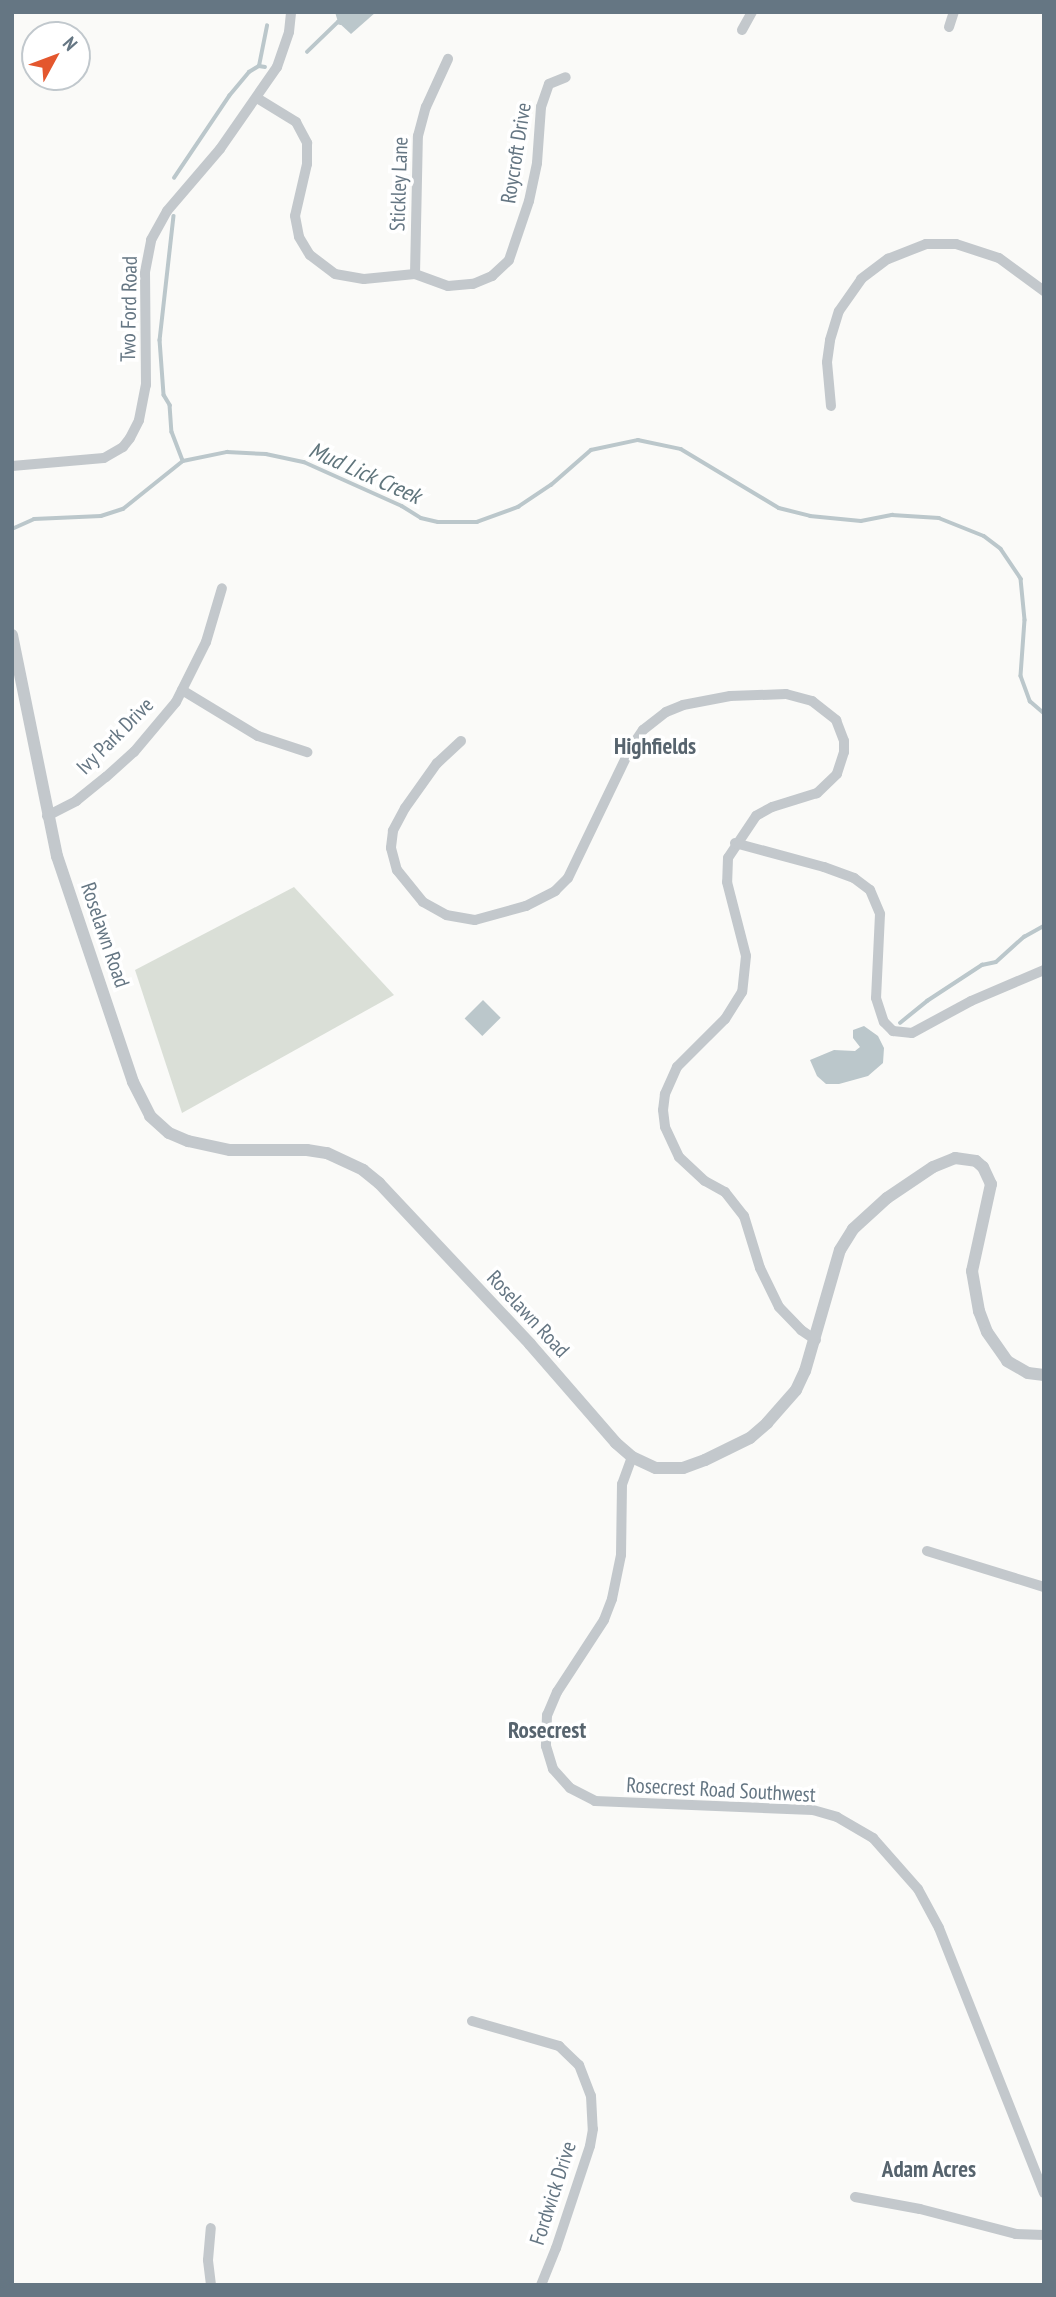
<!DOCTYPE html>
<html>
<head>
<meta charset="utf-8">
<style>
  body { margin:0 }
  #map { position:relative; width:1056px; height:2297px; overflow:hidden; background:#fafaf8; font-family:"PT Sans Narrow",sans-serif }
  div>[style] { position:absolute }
  .green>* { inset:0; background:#dadfd7 }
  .water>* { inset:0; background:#bbc7cb; transform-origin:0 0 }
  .stream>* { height:3.5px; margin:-1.75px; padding:0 1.75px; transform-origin:1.75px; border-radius:1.75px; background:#bbc7cb }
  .minor>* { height:10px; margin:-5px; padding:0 5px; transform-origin:5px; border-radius:5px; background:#c3c8cc }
  .tertiary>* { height:12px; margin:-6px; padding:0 6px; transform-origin:6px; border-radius:6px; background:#c3c8cc }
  span { translate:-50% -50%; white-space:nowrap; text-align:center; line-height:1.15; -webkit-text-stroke:7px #fff; paint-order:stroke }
  .street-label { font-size:21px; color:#657683 }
  .water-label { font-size:23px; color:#60757c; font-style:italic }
  .neighbourhood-label { font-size:23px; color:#57646e; font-weight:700 }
  .frame { position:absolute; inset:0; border:14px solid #657683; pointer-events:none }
  .north { position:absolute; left:21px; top:21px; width:70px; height:70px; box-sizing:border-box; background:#fff; border:2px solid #c1c8cd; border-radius:50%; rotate:49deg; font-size:19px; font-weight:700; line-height:28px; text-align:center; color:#657683 }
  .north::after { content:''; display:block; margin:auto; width:24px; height:32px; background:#e4572e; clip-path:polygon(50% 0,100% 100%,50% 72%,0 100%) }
</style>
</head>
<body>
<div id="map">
  <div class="green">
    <i style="clip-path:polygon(294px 887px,394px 995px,182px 1113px,135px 970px)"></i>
  </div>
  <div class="water">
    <i style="clip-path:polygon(335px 12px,376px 12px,351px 34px,338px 22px)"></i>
    <i style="left:483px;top:1000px;width:25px;height:26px;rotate:45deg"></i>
    <i style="clip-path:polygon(864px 1026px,878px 1036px,884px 1048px,883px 1063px,868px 1076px,839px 1084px,826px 1084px,817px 1076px,810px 1060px,834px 1050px,855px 1051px,860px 1047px,853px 1038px,853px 1030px)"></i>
  </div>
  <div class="stream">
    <i style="left:307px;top:52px;width:43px;rotate:-44.1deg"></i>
    <i style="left:338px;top:22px;width:3px;rotate:18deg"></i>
    <i style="left:259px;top:66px;width:41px;rotate:-78.7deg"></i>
    <i style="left:174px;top:178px;width:99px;rotate:-56.1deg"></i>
    <i style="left:229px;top:96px;width:31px;rotate:-50deg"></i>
    <i style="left:249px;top:72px;width:12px;rotate:-31deg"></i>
    <i style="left:259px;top:66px;width:6px;rotate:9deg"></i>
    <i style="left:174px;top:216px;width:125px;rotate:96.4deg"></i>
    <i style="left:160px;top:340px;width:55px;rotate:85.8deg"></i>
    <i style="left:164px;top:395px;width:12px;rotate:59deg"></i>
    <i style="left:170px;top:405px;width:27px;rotate:86deg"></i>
    <i style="left:172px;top:432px;width:31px;rotate:69deg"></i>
    <i style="left:12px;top:529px;width:24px;rotate:-24deg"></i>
    <i style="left:34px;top:519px;width:67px;rotate:-2.6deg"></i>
    <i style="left:101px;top:516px;width:23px;rotate:-18deg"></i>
    <i style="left:123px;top:509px;width:77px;rotate:-38.7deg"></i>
    <i style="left:183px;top:461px;width:45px;rotate:-11.6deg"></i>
    <i style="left:227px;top:452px;width:39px;rotate:3deg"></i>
    <i style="left:266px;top:454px;width:39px;rotate:12deg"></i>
    <i style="left:304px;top:462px;width:107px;rotate:24.2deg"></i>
    <i style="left:402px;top:506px;width:22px;rotate:32deg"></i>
    <i style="left:421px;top:518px;width:17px;rotate:13deg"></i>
    <i style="left:438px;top:522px;width:39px"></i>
    <i style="left:477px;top:522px;width:44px;rotate:-20.1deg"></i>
    <i style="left:518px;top:507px;width:40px;rotate:-34deg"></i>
    <i style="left:551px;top:485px;width:53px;rotate:-41.2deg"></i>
    <i style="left:591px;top:450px;width:48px;rotate:-12deg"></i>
    <i style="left:638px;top:440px;width:44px;rotate:11.8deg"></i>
    <i style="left:681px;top:449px;width:114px;rotate:31deg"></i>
    <i style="left:779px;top:508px;width:32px;rotate:14deg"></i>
    <i style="left:810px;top:516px;width:51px;rotate:5.6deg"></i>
    <i style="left:861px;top:521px;width:32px;rotate:-11deg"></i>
    <i style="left:892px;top:515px;width:47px;rotate:3.7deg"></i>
    <i style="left:939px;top:518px;width:48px;rotate:21.8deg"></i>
    <i style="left:984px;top:536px;width:21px;rotate:37deg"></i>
    <i style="left:1001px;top:549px;width:36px;rotate:56deg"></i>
    <i style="left:1021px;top:579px;width:41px;rotate:84.4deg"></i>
    <i style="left:1025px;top:620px;width:56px;rotate:94.1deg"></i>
    <i style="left:1021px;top:676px;width:27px;rotate:70deg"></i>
    <i style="left:1030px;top:701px;width:18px;rotate:41deg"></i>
    <i style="left:900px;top:1023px;width:35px;rotate:-39deg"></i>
    <i style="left:927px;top:1001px;width:66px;rotate:-33.2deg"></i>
    <i style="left:982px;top:965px;width:14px;rotate:-12deg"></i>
    <i style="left:996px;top:962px;width:38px;rotate:-42deg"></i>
    <i style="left:1024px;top:937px;width:23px;rotate:-29deg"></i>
  </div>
  <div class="minor">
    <i style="left:949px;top:27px;width:16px;rotate:-72deg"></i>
    <i style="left:742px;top:30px;width:21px;rotate:-61deg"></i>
    <i style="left:257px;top:98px;width:46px;rotate:31.6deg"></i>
    <i style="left:296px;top:122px;width:24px;rotate:62deg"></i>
    <i style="left:307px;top:143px;width:21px;rotate:90deg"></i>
    <i style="left:307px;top:164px;width:53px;rotate:103deg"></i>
    <i style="left:295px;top:216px;width:21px;rotate:79deg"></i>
    <i style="left:299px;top:237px;width:21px;rotate:59deg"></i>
    <i style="left:310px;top:255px;width:31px;rotate:37deg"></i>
    <i style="left:335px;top:274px;width:29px;rotate:10deg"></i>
    <i style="left:364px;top:279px;width:51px;rotate:-5.6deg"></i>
    <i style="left:415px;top:274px;width:35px;rotate:20deg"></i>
    <i style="left:448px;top:286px;width:25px;rotate:-5deg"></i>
    <i style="left:473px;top:284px;width:21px;rotate:-23deg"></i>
    <i style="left:492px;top:276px;width:23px;rotate:-43deg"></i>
    <i style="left:509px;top:260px;width:62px;rotate:-71.3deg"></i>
    <i style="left:529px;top:201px;width:39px;rotate:-78deg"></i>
    <i style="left:537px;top:163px;width:56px;rotate:-85.9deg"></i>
    <i style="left:541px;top:107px;width:24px;rotate:-71deg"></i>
    <i style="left:549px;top:84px;width:18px;rotate:-22deg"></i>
    <i style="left:415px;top:274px;width:138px;rotate:-88.8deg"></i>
    <i style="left:418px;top:136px;width:30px;rotate:-75deg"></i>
    <i style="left:426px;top:107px;width:53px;rotate:-65.4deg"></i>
    <i style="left:831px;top:406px;width:44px;rotate:-95.2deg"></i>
    <i style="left:827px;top:362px;width:22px;rotate:-82deg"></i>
    <i style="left:830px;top:340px;width:30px;rotate:-73deg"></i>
    <i style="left:839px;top:311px;width:39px;rotate:-55deg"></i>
    <i style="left:861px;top:279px;width:34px;rotate:-37deg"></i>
    <i style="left:888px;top:259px;width:41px;rotate:-21.5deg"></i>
    <i style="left:926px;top:244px;width:30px"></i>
    <i style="left:956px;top:244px;width:45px;rotate:18deg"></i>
    <i style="left:999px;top:258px;width:56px;rotate:36.3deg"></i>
    <i style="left:12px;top:466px;width:92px;rotate:-5deg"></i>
    <i style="left:104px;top:458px;width:22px;rotate:-30deg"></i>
    <i style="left:123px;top:447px;width:11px;rotate:-52deg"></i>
    <i style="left:130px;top:438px;width:20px;rotate:-63deg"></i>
    <i style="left:139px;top:420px;width:36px;rotate:-79deg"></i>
    <i style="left:146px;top:385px;width:113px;rotate:-90.5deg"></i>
    <i style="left:145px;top:272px;width:33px;rotate:-79deg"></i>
    <i style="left:151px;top:240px;width:33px;rotate:-61deg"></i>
    <i style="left:167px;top:211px;width:82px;rotate:-49.5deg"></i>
    <i style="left:220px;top:149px;width:100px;rotate:-55.2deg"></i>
    <i style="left:277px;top:67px;width:37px;rotate:-71deg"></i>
    <i style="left:289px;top:32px;width:20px;rotate:-84deg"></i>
    <i style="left:182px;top:690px;width:89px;rotate:31.2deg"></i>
    <i style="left:258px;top:736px;width:52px;rotate:18.1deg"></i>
    <i style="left:461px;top:741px;width:33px;rotate:137deg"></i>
    <i style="left:437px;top:763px;width:55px;rotate:125.4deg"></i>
    <i style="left:405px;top:808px;width:26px;rotate:118deg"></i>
    <i style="left:393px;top:831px;width:17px;rotate:97deg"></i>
    <i style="left:391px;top:848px;width:23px;rotate:75deg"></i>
    <i style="left:397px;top:870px;width:41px;rotate:50.9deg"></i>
    <i style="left:423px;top:902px;width:26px;rotate:29deg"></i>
    <i style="left:446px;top:915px;width:29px;rotate:10deg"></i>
    <i style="left:475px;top:920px;width:53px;rotate:-15.4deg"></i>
    <i style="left:526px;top:906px;width:33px;rotate:-27deg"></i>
    <i style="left:555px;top:891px;width:18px;rotate:-45deg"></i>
    <i style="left:568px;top:878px;width:143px;rotate:-64.3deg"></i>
    <i style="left:630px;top:749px;width:23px;rotate:-56deg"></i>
    <i style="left:643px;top:730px;width:29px;rotate:-38deg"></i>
    <i style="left:666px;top:712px;width:18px;rotate:-22deg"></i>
    <i style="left:683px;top:705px;width:48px;rotate:-10.8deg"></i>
    <i style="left:730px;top:696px;width:56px;rotate:-2deg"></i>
    <i style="left:786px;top:694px;width:27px;rotate:15deg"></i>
    <i style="left:812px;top:701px;width:31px;rotate:38deg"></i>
    <i style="left:836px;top:720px;width:22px;rotate:69deg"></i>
    <i style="left:844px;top:741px;width:11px;rotate:90deg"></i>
    <i style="left:844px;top:752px;width:23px;rotate:108deg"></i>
    <i style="left:837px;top:774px;width:28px;rotate:136deg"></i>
    <i style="left:817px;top:793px;width:47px;rotate:162.7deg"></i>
    <i style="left:772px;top:807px;width:18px;rotate:151deg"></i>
    <i style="left:756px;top:816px;width:50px;rotate:123.7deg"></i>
    <i style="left:728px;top:858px;width:24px;rotate:92deg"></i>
    <i style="left:727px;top:882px;width:76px;rotate:75.6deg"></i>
    <i style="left:746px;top:956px;width:36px;rotate:96deg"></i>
    <i style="left:742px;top:992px;width:32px;rotate:122deg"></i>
    <i style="left:725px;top:1019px;width:68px;rotate:135deg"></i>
    <i style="left:677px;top:1067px;width:30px;rotate:114deg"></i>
    <i style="left:665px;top:1094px;width:16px;rotate:97deg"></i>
    <i style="left:663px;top:1110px;width:17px;rotate:83deg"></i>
    <i style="left:665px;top:1127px;width:33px;rotate:65deg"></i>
    <i style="left:679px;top:1157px;width:35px;rotate:43deg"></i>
    <i style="left:705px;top:1181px;width:23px;rotate:29deg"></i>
    <i style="left:725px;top:1192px;width:31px;rotate:52deg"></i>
    <i style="left:744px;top:1216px;width:54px;rotate:72.9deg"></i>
    <i style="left:760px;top:1268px;width:43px;rotate:64deg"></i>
    <i style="left:779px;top:1307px;width:32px;rotate:46deg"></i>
    <i style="left:801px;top:1330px;width:18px;rotate:34deg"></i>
    <i style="left:47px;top:816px;width:33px;rotate:-27deg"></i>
    <i style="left:76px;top:801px;width:38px;rotate:-39deg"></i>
    <i style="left:106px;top:777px;width:38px;rotate:-42deg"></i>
    <i style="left:134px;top:752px;width:65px;rotate:-50deg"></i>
    <i style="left:176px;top:702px;width:67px;rotate:-63.4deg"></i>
    <i style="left:206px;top:642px;width:56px;rotate:-73.5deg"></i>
    <i style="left:735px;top:843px;width:92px;rotate:15.1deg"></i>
    <i style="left:824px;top:867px;width:32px;rotate:20deg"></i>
    <i style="left:854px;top:878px;width:20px;rotate:37deg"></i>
    <i style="left:870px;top:890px;width:26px;rotate:67deg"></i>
    <i style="left:880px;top:914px;width:84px;rotate:92.7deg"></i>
    <i style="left:876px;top:998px;width:25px;rotate:72deg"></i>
    <i style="left:884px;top:1022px;width:13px;rotate:45deg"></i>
    <i style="left:893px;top:1031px;width:19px;rotate:6deg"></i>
    <i style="left:912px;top:1033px;width:67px;rotate:-28.5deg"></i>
    <i style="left:971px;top:1001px;width:79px;rotate:-23deg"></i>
    <i style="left:632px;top:1457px;width:29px;rotate:110deg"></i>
    <i style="left:622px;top:1484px;width:71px;rotate:90.8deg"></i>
    <i style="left:621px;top:1555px;width:45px;rotate:101.6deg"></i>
    <i style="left:612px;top:1599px;width:22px;rotate:111deg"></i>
    <i style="left:604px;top:1620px;width:86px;rotate:123.1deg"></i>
    <i style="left:557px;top:1692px;width:25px;rotate:113deg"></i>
    <i style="left:547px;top:1715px;width:31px;rotate:92deg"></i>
    <i style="left:546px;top:1746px;width:24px;rotate:73deg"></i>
    <i style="left:553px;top:1769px;width:25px;rotate:48deg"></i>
    <i style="left:570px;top:1788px;width:28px;rotate:27deg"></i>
    <i style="left:595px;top:1801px;width:218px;rotate:2.4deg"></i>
    <i style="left:813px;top:1810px;width:25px;rotate:16deg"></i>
    <i style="left:837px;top:1817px;width:42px;rotate:30.3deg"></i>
    <i style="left:873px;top:1838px;width:68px;rotate:48.6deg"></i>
    <i style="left:918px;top:1889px;width:44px;rotate:61.7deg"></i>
    <i style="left:939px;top:1928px;width:285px;rotate:68.4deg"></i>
    <i style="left:927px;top:1551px;width:122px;rotate:17.1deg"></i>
    <i style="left:472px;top:2021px;width:91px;rotate:16deg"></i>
    <i style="left:559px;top:2046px;width:28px;rotate:44deg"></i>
    <i style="left:579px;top:2065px;width:33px;rotate:69deg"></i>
    <i style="left:591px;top:2096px;width:33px;rotate:87deg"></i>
    <i style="left:593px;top:2129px;width:17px;rotate:100deg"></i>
    <i style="left:590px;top:2146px;width:108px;rotate:108.4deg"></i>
    <i style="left:556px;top:2248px;width:40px;rotate:112deg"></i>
    <i style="left:855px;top:2197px;width:66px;rotate:10.5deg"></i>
    <i style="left:920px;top:2209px;width:99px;rotate:14.6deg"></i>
    <i style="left:1016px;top:2234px;width:28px;rotate:2deg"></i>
    <i style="left:211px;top:2285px;width:25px;rotate:-97deg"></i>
    <i style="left:208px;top:2260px;width:32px;rotate:-85deg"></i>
  </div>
  <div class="tertiary">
    <i style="left:12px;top:635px;width:226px;rotate:78.5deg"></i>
    <i style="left:57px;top:856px;width:238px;rotate:71.4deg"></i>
    <i style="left:133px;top:1082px;width:38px;rotate:63deg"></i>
    <i style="left:150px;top:1116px;width:25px;rotate:42deg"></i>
    <i style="left:169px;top:1133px;width:21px;rotate:23deg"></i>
    <i style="left:188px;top:1141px;width:43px;rotate:12.1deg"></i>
    <i style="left:230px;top:1150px;width:77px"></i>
    <i style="left:307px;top:1150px;width:20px;rotate:9deg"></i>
    <i style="left:327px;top:1153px;width:40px;rotate:25deg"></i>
    <i style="left:363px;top:1170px;width:21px;rotate:39deg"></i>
    <i style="left:379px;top:1183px;width:221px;rotate:46.8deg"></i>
    <i style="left:530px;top:1344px;width:131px;rotate:49deg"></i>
    <i style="left:616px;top:1443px;width:21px;rotate:41deg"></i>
    <i style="left:632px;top:1457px;width:26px;rotate:25deg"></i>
    <i style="left:656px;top:1468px;width:27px"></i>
    <i style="left:683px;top:1468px;width:23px;rotate:-20deg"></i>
    <i style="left:705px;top:1460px;width:50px;rotate:-26.1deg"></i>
    <i style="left:750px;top:1438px;width:23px;rotate:-41deg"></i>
    <i style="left:767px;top:1423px;width:44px;rotate:-48.7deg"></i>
    <i style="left:796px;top:1390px;width:21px;rotate:-65deg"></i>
    <i style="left:805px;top:1371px;width:126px;rotate:-73.9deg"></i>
    <i style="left:840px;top:1250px;width:25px;rotate:-58deg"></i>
    <i style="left:853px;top:1229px;width:46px;rotate:-42.4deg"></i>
    <i style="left:887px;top:1198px;width:55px;rotate:-34deg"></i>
    <i style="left:933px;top:1167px;width:24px;rotate:-22deg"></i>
    <i style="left:955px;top:1158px;width:21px;rotate:8deg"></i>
    <i style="left:976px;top:1161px;width:9px;rotate:41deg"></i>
    <i style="left:983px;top:1167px;width:19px;rotate:65deg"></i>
    <i style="left:991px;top:1184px;width:89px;rotate:102.3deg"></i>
    <i style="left:972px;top:1271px;width:41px;rotate:80.1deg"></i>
    <i style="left:979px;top:1311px;width:22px;rotate:69deg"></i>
    <i style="left:987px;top:1332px;width:35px;rotate:55deg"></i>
    <i style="left:1007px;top:1361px;width:24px;rotate:30deg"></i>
    <i style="left:1028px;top:1373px;width:16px;rotate:7deg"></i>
  </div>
  <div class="street-label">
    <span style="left:516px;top:153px;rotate:-81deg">Roycroft Drive</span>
    <span style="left:399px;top:184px;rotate:-88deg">Stickley Lane</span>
    <span style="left:129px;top:309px;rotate:-89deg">Two Ford Road</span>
    <span style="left:115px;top:736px;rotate:-45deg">Ivy Park Drive</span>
    <span style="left:105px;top:935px;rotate:71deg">Roselawn Road</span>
    <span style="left:528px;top:1314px;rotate:47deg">Roselawn Road</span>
    <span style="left:721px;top:1790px;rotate:3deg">Rosecrest Road Southwest</span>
    <span style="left:553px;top:2193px;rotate:-72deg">Fordwick Drive</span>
  </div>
  <div class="water-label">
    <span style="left:365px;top:473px;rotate:24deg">Mud Lick Creek</span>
  </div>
  <div class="neighbourhood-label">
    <span style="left:655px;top:746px">Highfields</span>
    <span style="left:547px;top:1730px">Rosecrest</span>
    <span style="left:929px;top:2169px">Adam Acres</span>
  </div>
  <div class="frame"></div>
  <div class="north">N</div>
</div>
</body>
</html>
